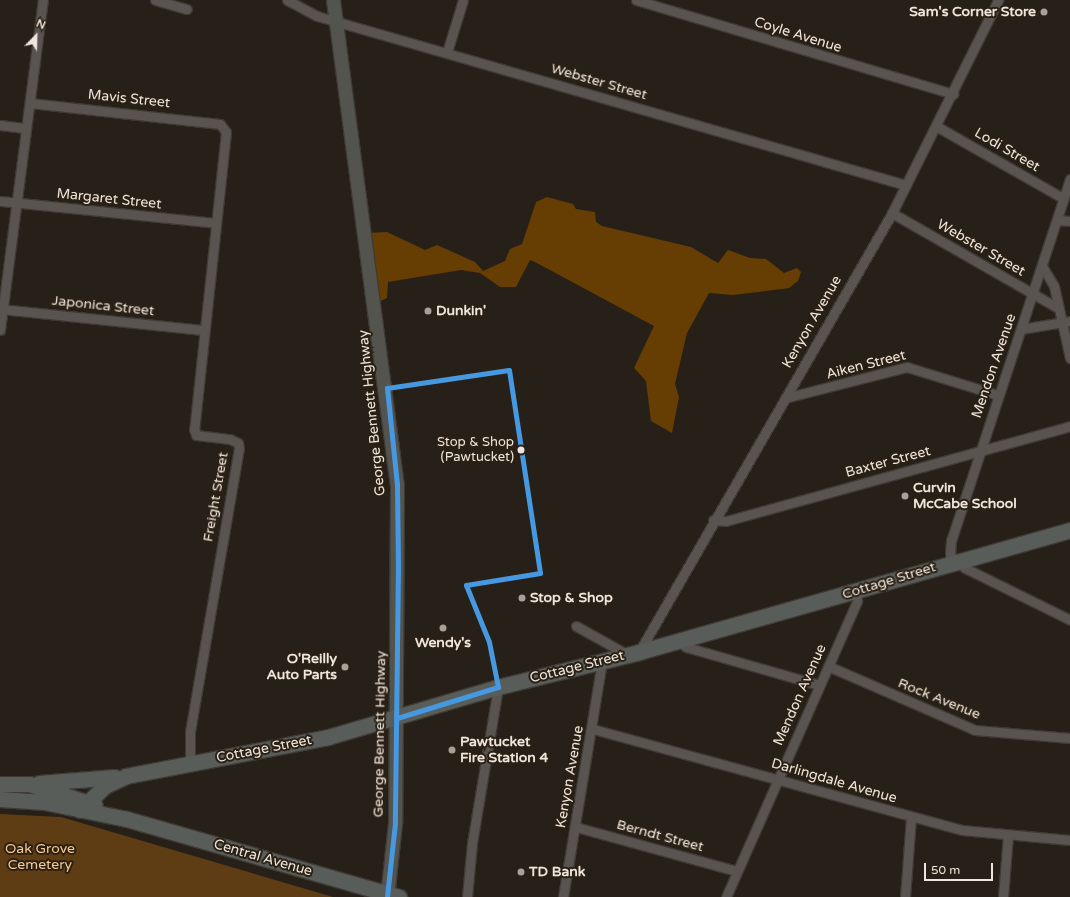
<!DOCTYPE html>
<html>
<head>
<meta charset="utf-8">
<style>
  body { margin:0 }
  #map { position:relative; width:1070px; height:897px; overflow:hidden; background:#262019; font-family:"Varela Round",sans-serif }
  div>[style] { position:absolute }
  .green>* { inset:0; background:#5e3d14 }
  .forest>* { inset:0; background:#663e03 }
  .roads { filter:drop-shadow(1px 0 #3f3a35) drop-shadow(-1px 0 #3f3a35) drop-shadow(0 1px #3f3a35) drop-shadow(0 -1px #3f3a35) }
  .minor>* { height:9px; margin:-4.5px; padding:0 4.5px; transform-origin:4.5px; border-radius:4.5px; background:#595450 }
  .secondary>* { height:13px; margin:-6.5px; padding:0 6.5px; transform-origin:6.5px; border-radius:6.5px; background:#54544f }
  .primary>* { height:15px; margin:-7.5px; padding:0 7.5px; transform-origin:7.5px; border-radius:7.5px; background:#595d59 }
  .bus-1>* { height:5px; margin:-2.5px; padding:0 2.5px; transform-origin:2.5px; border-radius:2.5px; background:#4699e1 }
  .dots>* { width:11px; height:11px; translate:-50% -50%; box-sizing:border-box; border:2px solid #2b2014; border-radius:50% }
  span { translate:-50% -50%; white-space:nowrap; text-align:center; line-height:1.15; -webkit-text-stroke:4px #2b2014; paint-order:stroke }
  .bus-label { font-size:13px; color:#eee6de }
  .right { translate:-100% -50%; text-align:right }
  .poi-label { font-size:14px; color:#eee6de; font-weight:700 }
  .left { translate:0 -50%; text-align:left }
  .street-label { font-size:14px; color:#eee6de }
  .park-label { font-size:14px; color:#fac994 }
  .north { position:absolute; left:16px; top:16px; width:40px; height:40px; -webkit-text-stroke:3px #2b2014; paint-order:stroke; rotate:23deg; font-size:11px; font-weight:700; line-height:16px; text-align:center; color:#eee6de }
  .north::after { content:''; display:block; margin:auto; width:14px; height:18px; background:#eee6de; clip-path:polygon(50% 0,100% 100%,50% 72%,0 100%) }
  .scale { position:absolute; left:924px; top:863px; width:69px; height:18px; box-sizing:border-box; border:2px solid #eee6de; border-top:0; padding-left:5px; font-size:12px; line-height:14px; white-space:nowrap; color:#eee6de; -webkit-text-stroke:3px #2b2014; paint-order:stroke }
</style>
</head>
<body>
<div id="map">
  <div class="green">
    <i style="clip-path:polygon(0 814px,61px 817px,333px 897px,0 897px)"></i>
  </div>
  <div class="forest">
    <i style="clip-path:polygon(547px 197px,573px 204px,576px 209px,595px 212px,596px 222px,602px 226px,691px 247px,718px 263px,728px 250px,750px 258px,766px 259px,784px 273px,797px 268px,801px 272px,798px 281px,789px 288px,733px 295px,709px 293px,687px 333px,675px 384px,679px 397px,672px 433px,651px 421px,646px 381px,634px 368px,654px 326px,535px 262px,530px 260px,516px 287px,500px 287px,480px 273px,461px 270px,388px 282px,387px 298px,374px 304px,367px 233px,387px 232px,425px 250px,437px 245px,475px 262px,483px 271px,505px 261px,510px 249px,522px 244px,536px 202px)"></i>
  </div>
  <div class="roads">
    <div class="minor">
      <i style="left:155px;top:0;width:33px;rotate:16deg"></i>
      <i style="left:287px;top:0;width:34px;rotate:28deg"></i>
      <i style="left:317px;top:16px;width:613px;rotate:16.01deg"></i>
      <i style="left:636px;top:0;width:331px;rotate:16.5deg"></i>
      <i style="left:447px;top:52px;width:54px;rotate:-72.9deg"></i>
      <i style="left:30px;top:103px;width:191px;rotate:6.3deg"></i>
      <i style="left:220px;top:124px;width:10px;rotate:53deg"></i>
      <i style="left:226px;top:132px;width:299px;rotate:96.1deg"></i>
      <i style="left:194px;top:429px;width:6px;rotate:72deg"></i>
      <i style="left:196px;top:435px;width:34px;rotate:7deg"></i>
      <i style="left:230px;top:439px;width:9px;rotate:27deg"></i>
      <i style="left:238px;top:443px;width:5px;rotate:79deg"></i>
      <i style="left:239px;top:448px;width:288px;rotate:99.8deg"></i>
      <i style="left:190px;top:732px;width:32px;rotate:90deg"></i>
      <i style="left:0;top:125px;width:26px;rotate:7deg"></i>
      <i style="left:936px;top:126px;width:146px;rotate:29.6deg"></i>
      <i style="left:1070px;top:179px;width:380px;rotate:108.2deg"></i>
      <i style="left:951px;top:540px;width:15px;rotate:94deg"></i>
      <i style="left:950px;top:555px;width:20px;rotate:41deg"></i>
      <i style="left:965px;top:568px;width:117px;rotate:26.3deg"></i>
      <i style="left:0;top:201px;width:217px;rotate:5.8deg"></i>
      <i style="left:892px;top:213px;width:189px;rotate:29.8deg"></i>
      <i style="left:1057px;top:220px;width:13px;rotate:4deg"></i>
      <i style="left:1042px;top:266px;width:23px;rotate:59deg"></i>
      <i style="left:1054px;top:286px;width:74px;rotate:77.5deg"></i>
      <i style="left:0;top:309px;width:204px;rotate:5.9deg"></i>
      <i style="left:1021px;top:329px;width:50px;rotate:-9.3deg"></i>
      <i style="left:0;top:330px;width:333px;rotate:-82.6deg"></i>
      <i style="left:785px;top:398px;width:126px;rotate:-14.3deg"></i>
      <i style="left:907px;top:367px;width:95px;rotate:17.1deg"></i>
      <i style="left:713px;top:520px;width:13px;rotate:4deg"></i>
      <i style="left:726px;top:521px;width:357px;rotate:-15.4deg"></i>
      <i style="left:576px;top:626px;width:60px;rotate:29.1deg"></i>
      <i style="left:678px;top:640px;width:11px;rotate:41deg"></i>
      <i style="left:686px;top:647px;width:138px;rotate:15.9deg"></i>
      <i style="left:639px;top:652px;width:507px;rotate:-60.04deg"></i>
      <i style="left:892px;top:213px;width:238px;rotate:-63.5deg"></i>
      <i style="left:828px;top:666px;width:160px;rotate:23.5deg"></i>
      <i style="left:975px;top:730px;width:95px;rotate:4.8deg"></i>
      <i style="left:593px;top:729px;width:383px;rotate:15.3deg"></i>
      <i style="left:962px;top:830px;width:108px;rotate:5.3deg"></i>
      <i style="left:576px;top:827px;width:167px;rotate:15.3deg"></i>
      <i style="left:467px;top:897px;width:54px;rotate:-84.7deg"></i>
      <i style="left:472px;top:843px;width:158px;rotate:-80.5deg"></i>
      <i style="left:563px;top:897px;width:238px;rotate:-80.6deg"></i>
      <i style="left:726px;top:897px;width:324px;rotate:-66.1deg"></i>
      <i style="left:857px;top:601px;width:9px;rotate:-90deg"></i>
      <i style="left:905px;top:897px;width:80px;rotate:-85.7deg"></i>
      <i style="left:1003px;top:897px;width:62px;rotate:-85.4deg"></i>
    </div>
    <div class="secondary">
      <i style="left:333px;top:0;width:488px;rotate:82.5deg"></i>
      <i style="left:397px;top:484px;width:339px;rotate:90.3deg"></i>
      <i style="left:395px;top:823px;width:74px;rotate:96.2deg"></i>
    </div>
    <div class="primary">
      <i style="left:39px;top:783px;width:76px;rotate:-4.5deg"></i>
      <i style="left:0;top:784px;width:29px"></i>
      <i style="left:29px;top:784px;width:69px;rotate:17.7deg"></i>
      <i style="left:0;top:799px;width:44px;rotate:3.9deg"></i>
      <i style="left:44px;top:802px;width:85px;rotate:11.6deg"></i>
      <i style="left:127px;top:819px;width:283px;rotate:16deg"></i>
      <i style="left:80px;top:810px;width:35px;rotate:-44deg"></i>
      <i style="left:105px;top:786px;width:23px;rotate:-25deg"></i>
      <i style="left:126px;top:776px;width:206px;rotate:-10.9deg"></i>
      <i style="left:328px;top:737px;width:177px;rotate:-16.4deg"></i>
      <i style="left:498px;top:687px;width:145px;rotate:-13.9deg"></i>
      <i style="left:639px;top:652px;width:448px;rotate:-15.8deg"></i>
    </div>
  </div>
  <div class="bus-1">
    <i style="left:509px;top:370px;width:205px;rotate:81.3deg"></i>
    <i style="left:387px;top:388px;width:97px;rotate:84.1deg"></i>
    <i style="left:397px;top:484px;width:81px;rotate:89.3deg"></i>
    <i style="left:398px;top:565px;width:258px;rotate:90.7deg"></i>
    <i style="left:395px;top:823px;width:74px;rotate:96.2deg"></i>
    <i style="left:387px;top:388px;width:123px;rotate:-8.4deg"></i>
    <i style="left:466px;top:585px;width:61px;rotate:68deg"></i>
    <i style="left:489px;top:642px;width:46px;rotate:78.7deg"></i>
    <i style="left:466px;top:585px;width:75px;rotate:-9.2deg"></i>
    <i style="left:397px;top:718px;width:106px;rotate:-17.1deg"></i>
  </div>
  <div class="dots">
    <i style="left:1044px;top:12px;background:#a8a199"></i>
    <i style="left:428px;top:311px;background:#a8a199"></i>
    <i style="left:521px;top:450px;background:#eee6de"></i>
    <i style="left:905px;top:496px;background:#a8a199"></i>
    <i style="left:522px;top:598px;background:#a8a199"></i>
    <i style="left:443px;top:628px;background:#a8a199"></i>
    <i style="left:345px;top:667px;background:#a8a199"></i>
    <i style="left:452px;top:750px;background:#a8a199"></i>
    <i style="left:521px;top:872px;background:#a8a199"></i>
  </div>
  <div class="bus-label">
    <span class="right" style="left:514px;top:450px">Stop &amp; Shop<br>(Pawtucket)</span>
  </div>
  <div class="poi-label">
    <span class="right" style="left:1036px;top:12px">Sam's Corner Store</span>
    <span class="left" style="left:436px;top:311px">Dunkin'</span>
    <span class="left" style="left:913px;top:496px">Curvin<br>McCabe School</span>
    <span class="left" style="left:530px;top:598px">Stop &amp; Shop</span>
    <span style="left:443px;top:643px">Wendy's</span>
    <span class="right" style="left:337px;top:667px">O'Reilly<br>Auto Parts</span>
    <span class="left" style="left:460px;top:750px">Pawtucket<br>Fire Station 4</span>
    <span class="left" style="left:529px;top:872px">TD Bank</span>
  </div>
  <div class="street-label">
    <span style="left:798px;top:35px;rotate:17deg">Coyle Avenue</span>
    <span style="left:599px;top:82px;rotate:16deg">Webster Street</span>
    <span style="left:129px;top:99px;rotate:6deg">Mavis Street</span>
    <span style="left:1007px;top:150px;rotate:30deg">Lodi Street</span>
    <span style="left:109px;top:199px;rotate:6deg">Margaret Street</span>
    <span style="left:981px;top:248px;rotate:30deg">Webster Street</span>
    <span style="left:103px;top:306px;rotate:6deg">Japonica Street</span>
    <span style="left:812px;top:322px;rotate:-60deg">Kenyon Avenue</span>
    <span style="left:866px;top:365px;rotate:-14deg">Aiken Street</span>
    <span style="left:994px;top:366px;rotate:-71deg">Mendon Avenue</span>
    <span style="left:372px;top:413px;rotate:-96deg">George Bennett Highway</span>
    <span style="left:888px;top:462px;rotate:-15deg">Baxter Street</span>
    <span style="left:216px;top:497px;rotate:-80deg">Freight Street</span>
    <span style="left:889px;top:581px;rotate:-17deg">Cottage Street</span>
    <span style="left:577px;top:667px;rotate:-14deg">Cottage Street</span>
    <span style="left:800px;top:695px;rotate:-66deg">Mendon Avenue</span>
    <span style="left:939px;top:699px;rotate:22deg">Rock Avenue</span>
    <span style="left:380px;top:734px;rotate:-89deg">George Bennett Highway</span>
    <span style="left:264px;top:749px;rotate:-11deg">Cottage Street</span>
    <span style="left:570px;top:777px;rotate:-80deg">Kenyon Avenue</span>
    <span style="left:834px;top:781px;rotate:16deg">Darlingdale Avenue</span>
    <span style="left:660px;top:836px;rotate:15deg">Berndt Street</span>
    <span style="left:263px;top:858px;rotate:16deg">Central Avenue</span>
  </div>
  <div class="park-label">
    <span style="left:40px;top:857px">Oak Grove<br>Cemetery</span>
  </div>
  <div class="north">N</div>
  <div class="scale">50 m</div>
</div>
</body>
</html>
